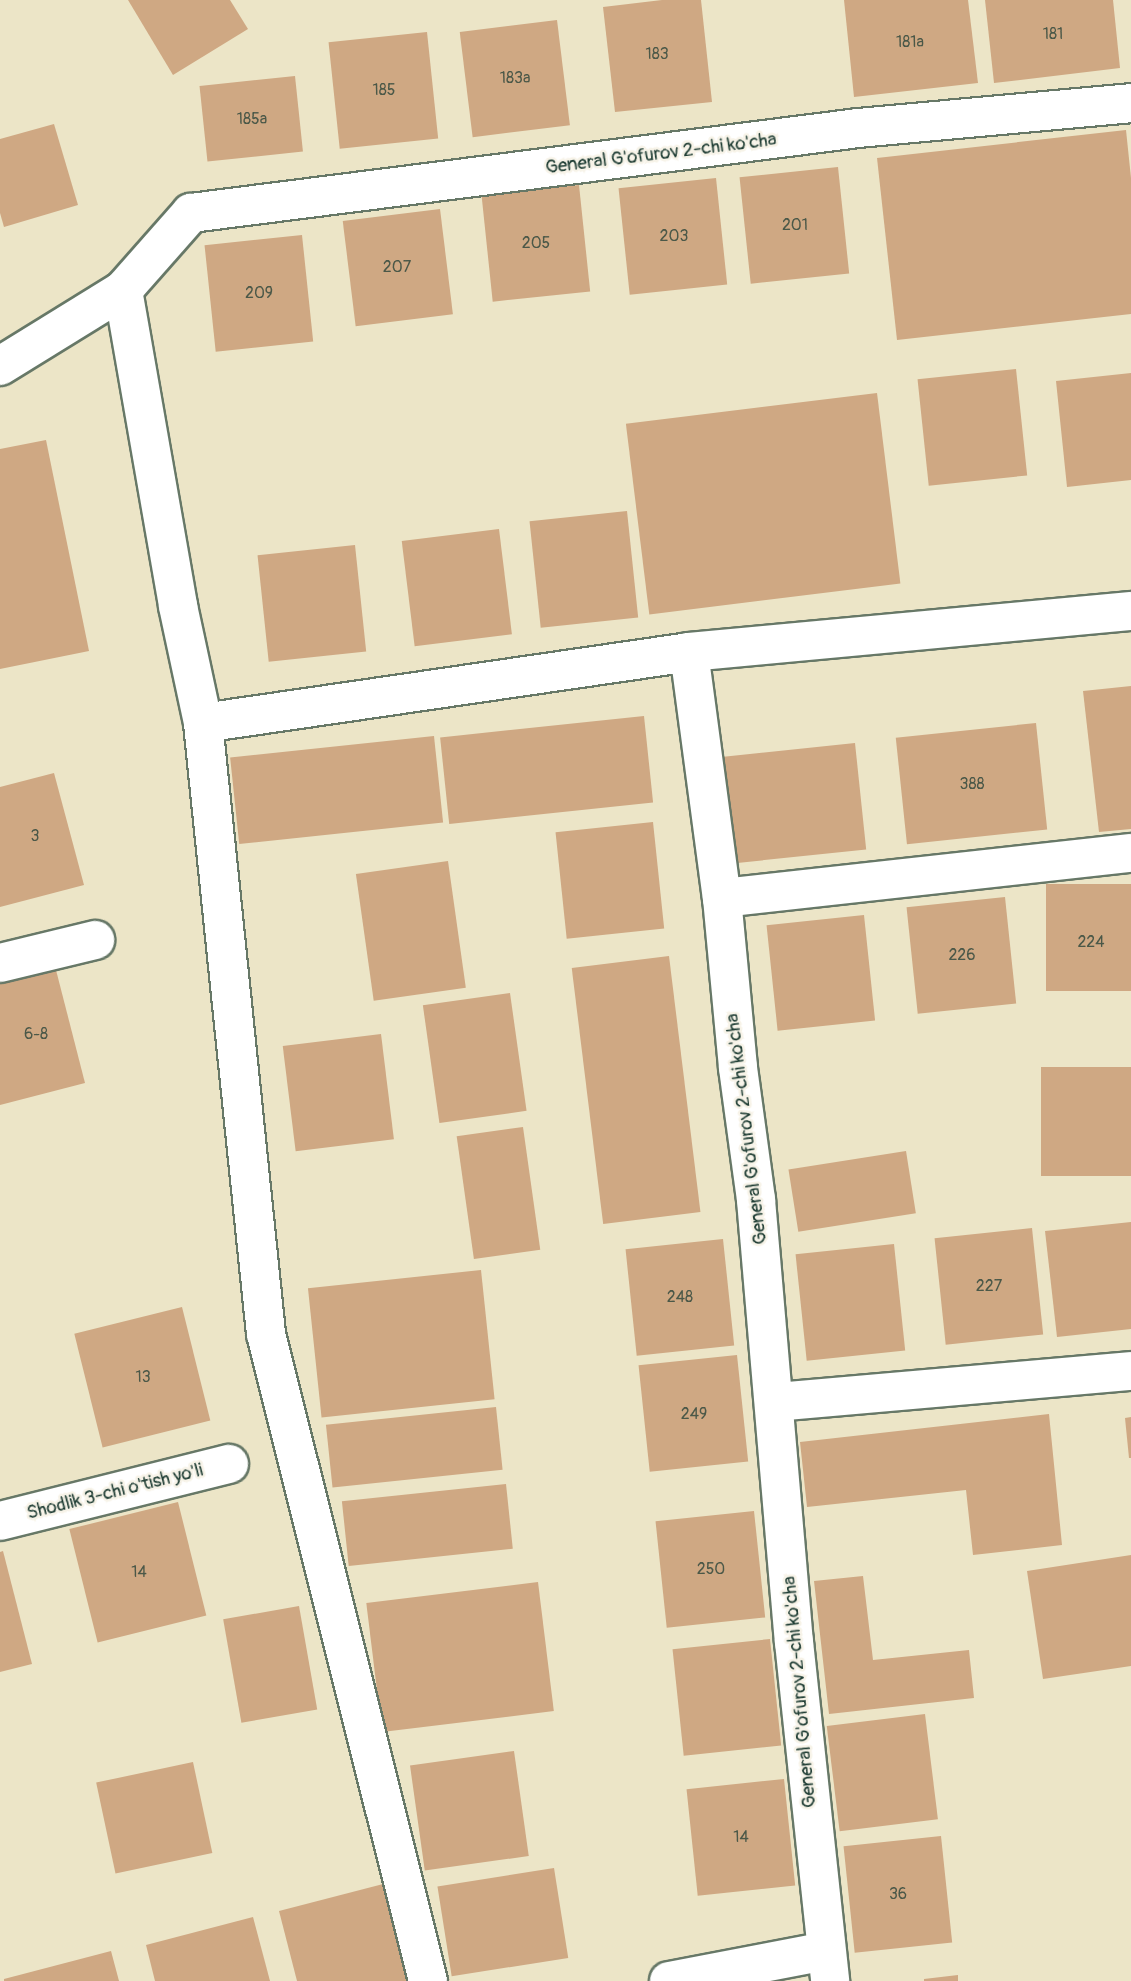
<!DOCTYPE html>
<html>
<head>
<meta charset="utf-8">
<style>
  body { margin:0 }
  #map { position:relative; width:1131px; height:1981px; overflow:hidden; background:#ece5c7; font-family:Pangolin,sans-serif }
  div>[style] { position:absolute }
  .building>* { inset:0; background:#cfa883; transform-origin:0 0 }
  .roads { filter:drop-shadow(2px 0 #677867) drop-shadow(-2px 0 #677867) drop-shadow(0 2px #677867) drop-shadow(0 -2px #677867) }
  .street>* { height:38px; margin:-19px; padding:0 19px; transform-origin:19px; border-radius:19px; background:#fff }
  span { translate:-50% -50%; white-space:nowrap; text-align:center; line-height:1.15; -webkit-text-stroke:5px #f7f3e8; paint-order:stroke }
  .number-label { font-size:16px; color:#4b5848 }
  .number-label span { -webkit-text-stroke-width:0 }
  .street-label { font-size:19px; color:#1f3d34 }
</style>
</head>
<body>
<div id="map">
  <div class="building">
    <i style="clip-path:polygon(128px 0,230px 0,248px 29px,173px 75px)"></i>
    <i style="clip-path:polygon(662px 0,701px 0,712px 102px,615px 112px,603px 7px)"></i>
    <i style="clip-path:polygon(844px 0,968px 0,978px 83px,854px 97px)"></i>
    <i style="clip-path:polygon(985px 0,1113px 0,1120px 68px,994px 83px)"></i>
    <i style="left:557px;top:20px;width:106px;height:98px;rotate:83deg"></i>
    <i style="left:427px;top:32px;width:107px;height:99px;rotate:84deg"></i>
    <i style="left:295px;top:76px;width:76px;height:96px;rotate:84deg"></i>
    <i style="clip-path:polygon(54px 124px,78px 205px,4px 227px,0 213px,0 139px)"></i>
    <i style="clip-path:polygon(1126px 130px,1131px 178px,1131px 314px,897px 340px,877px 158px)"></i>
    <i style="left:838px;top:167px;width:107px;height:99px;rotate:84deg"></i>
    <i style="left:716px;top:178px;width:107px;height:98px;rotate:84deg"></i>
    <i style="left:579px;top:185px;width:107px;height:98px;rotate:84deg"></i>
    <i style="left:440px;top:209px;width:106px;height:98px;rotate:83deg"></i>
    <i style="left:302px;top:235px;width:107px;height:98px;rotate:84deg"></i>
    <i style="left:1016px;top:369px;width:107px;height:99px;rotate:84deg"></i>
    <i style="clip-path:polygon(1131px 373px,1131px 480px,1067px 487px,1056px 381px)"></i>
    <i style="left:877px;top:393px;width:192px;height:253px;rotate:83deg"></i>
    <i style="clip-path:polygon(46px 440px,89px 651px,0 669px,0 449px)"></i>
    <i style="left:627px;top:511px;width:107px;height:98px;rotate:84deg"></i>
    <i style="left:499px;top:529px;width:106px;height:98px;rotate:83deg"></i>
    <i style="left:355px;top:545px;width:107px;height:98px;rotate:84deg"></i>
    <i style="clip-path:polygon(1131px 686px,1131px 829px,1099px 832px,1083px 691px)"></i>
    <i style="left:644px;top:716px;width:87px;height:205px;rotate:84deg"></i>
    <i style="left:1036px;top:723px;width:107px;height:141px;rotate:84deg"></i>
    <i style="left:434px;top:736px;width:87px;height:205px;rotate:84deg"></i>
    <i style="left:855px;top:743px;width:107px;height:132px;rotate:84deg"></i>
    <i style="clip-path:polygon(54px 773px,84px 885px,0 907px,0 787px)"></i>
    <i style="left:653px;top:822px;width:107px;height:98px;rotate:84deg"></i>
    <i style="left:448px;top:861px;width:128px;height:93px;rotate:82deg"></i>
    <i style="left:1131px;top:884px;width:107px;height:85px;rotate:90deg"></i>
    <i style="left:1005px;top:897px;width:107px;height:99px;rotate:84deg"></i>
    <i style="left:864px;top:915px;width:106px;height:98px;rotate:84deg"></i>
    <i style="left:669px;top:956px;width:258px;height:98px;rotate:83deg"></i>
    <i style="clip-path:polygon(56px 970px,85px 1083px,0 1105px,0 984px)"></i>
    <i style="left:510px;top:993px;width:119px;height:88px;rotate:82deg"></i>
    <i style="left:381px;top:1034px;width:106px;height:99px;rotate:83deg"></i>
    <i style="left:1131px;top:1067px;width:109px;height:90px;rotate:90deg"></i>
    <i style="left:523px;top:1127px;width:124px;height:67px;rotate:82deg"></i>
    <i style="left:906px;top:1151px;width:63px;height:119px;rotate:81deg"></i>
    <i style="clip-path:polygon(1131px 1222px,1131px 1329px,1057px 1337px,1045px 1231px)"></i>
    <i style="left:1032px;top:1228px;width:107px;height:98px;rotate:84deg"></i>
    <i style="left:723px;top:1239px;width:107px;height:98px;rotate:84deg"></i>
    <i style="left:894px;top:1244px;width:107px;height:99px;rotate:84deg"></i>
    <i style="left:481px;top:1270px;width:130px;height:174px;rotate:84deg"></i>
    <i style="left:182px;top:1307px;width:117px;height:111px;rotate:76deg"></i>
    <i style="left:737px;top:1355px;width:107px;height:99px;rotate:84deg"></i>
    <i style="left:496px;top:1407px;width:63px;height:171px;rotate:84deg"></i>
    <i style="clip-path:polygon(1049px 1414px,1062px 1545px,973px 1555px,966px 1490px,807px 1507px,800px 1442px)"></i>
    <i style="clip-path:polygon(1131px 1417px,1131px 1458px,1129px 1458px,1125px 1418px)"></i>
    <i style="left:506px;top:1484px;width:65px;height:165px;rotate:84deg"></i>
    <i style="left:178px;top:1502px;width:117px;height:112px;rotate:76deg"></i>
    <i style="left:754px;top:1511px;width:107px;height:99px;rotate:84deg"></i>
    <i style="clip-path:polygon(3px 1551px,32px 1664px,0 1672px,0 1552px)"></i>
    <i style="clip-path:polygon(1131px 1555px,1131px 1666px,1043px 1679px,1027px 1571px)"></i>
    <i style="clip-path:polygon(863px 1576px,873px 1660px,969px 1650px,974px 1698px,829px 1714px,814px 1581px)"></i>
    <i style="left:538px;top:1582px;width:130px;height:173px;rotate:83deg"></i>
    <i style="left:299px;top:1606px;width:105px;height:77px;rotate:80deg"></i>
    <i style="left:770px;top:1639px;width:107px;height:98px;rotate:84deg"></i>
    <i style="left:925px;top:1714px;width:106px;height:99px;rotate:83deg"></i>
    <i style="left:514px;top:1751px;width:106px;height:105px;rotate:82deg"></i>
    <i style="left:193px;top:1762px;width:93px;height:99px;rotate:78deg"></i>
    <i style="left:784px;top:1779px;width:107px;height:98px;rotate:84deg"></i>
    <i style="left:941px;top:1836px;width:107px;height:98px;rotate:84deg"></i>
    <i style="left:554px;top:1868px;width:91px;height:118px;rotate:81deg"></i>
    <i style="clip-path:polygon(387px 1883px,412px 1981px,297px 1981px,279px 1911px)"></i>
    <i style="clip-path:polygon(253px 1917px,270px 1981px,155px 1981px,146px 1945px)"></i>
    <i style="clip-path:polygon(111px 1951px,119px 1981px,4px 1981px,4px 1979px)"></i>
    <i style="clip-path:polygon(958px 1975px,958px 1981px,924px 1981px,924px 1979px)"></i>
  </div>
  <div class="roads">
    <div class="street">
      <i style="left:123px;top:290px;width:321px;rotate:80.1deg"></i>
      <i style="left:178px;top:606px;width:120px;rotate:77.9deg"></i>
      <i style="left:203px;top:723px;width:614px;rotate:84.11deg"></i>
      <i style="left:266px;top:1334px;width:667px;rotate:75.94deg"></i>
      <i style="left:0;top:366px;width:145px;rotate:-31.7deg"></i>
      <i style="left:123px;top:290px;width:103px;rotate:-48.6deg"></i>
      <i style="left:191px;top:213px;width:672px;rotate:-7.26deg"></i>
      <i style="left:858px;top:128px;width:274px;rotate:-5.2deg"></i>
      <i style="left:689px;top:652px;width:248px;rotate:82.4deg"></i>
      <i style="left:722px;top:898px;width:171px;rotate:84.6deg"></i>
      <i style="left:738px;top:1068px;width:133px;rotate:82.2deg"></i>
      <i style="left:756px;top:1200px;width:444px;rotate:85.1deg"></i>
      <i style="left:794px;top:1642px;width:341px;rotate:83.9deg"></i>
      <i style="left:203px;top:723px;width:491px;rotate:-8.3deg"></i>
      <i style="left:689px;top:652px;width:444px;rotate:-5.3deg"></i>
      <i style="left:722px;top:898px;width:411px;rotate:-6.3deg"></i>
      <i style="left:0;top:963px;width:98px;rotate:-13.6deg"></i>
      <i style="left:776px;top:1402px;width:356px;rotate:-5deg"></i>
      <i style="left:0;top:1521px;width:236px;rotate:-14deg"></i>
      <i style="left:669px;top:1981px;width:160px;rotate:-10.8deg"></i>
    </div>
  </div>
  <div class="number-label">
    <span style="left:1053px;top:34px">181</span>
    <span style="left:910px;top:42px">181a</span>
    <span style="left:657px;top:54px">183</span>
    <span style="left:515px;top:78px">183a</span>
    <span style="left:384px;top:90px">185</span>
    <span style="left:252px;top:119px">185a</span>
    <span style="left:795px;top:225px">201</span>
    <span style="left:674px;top:236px">203</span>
    <span style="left:536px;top:243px">205</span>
    <span style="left:397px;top:267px">207</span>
    <span style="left:259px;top:293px">209</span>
    <span style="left:972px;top:784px">388</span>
    <span style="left:35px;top:836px">3</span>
    <span style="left:1091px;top:942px">224</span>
    <span style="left:962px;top:955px">226</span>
    <span style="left:36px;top:1034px">6-8</span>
    <span style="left:989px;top:1286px">227</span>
    <span style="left:680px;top:1297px">248</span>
    <span style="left:143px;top:1377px">13</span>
    <span style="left:694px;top:1414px">249</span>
    <span style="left:711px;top:1569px">250</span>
    <span style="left:139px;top:1572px">14</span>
    <span style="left:741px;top:1837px">14</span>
    <span style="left:898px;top:1894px">36</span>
  </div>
  <div class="street-label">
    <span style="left:661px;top:154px;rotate:-7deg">General G'ofurov 2-chi ko'cha</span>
    <span style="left:747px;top:1129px;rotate:-97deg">General G'ofurov 2-chi ko'cha</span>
    <span style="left:115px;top:1492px;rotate:-14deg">Shodlik 3-chi o'tish yo'li</span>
    <span style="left:800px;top:1692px;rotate:-95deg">General G'ofurov 2-chi ko'cha</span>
  </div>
</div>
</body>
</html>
